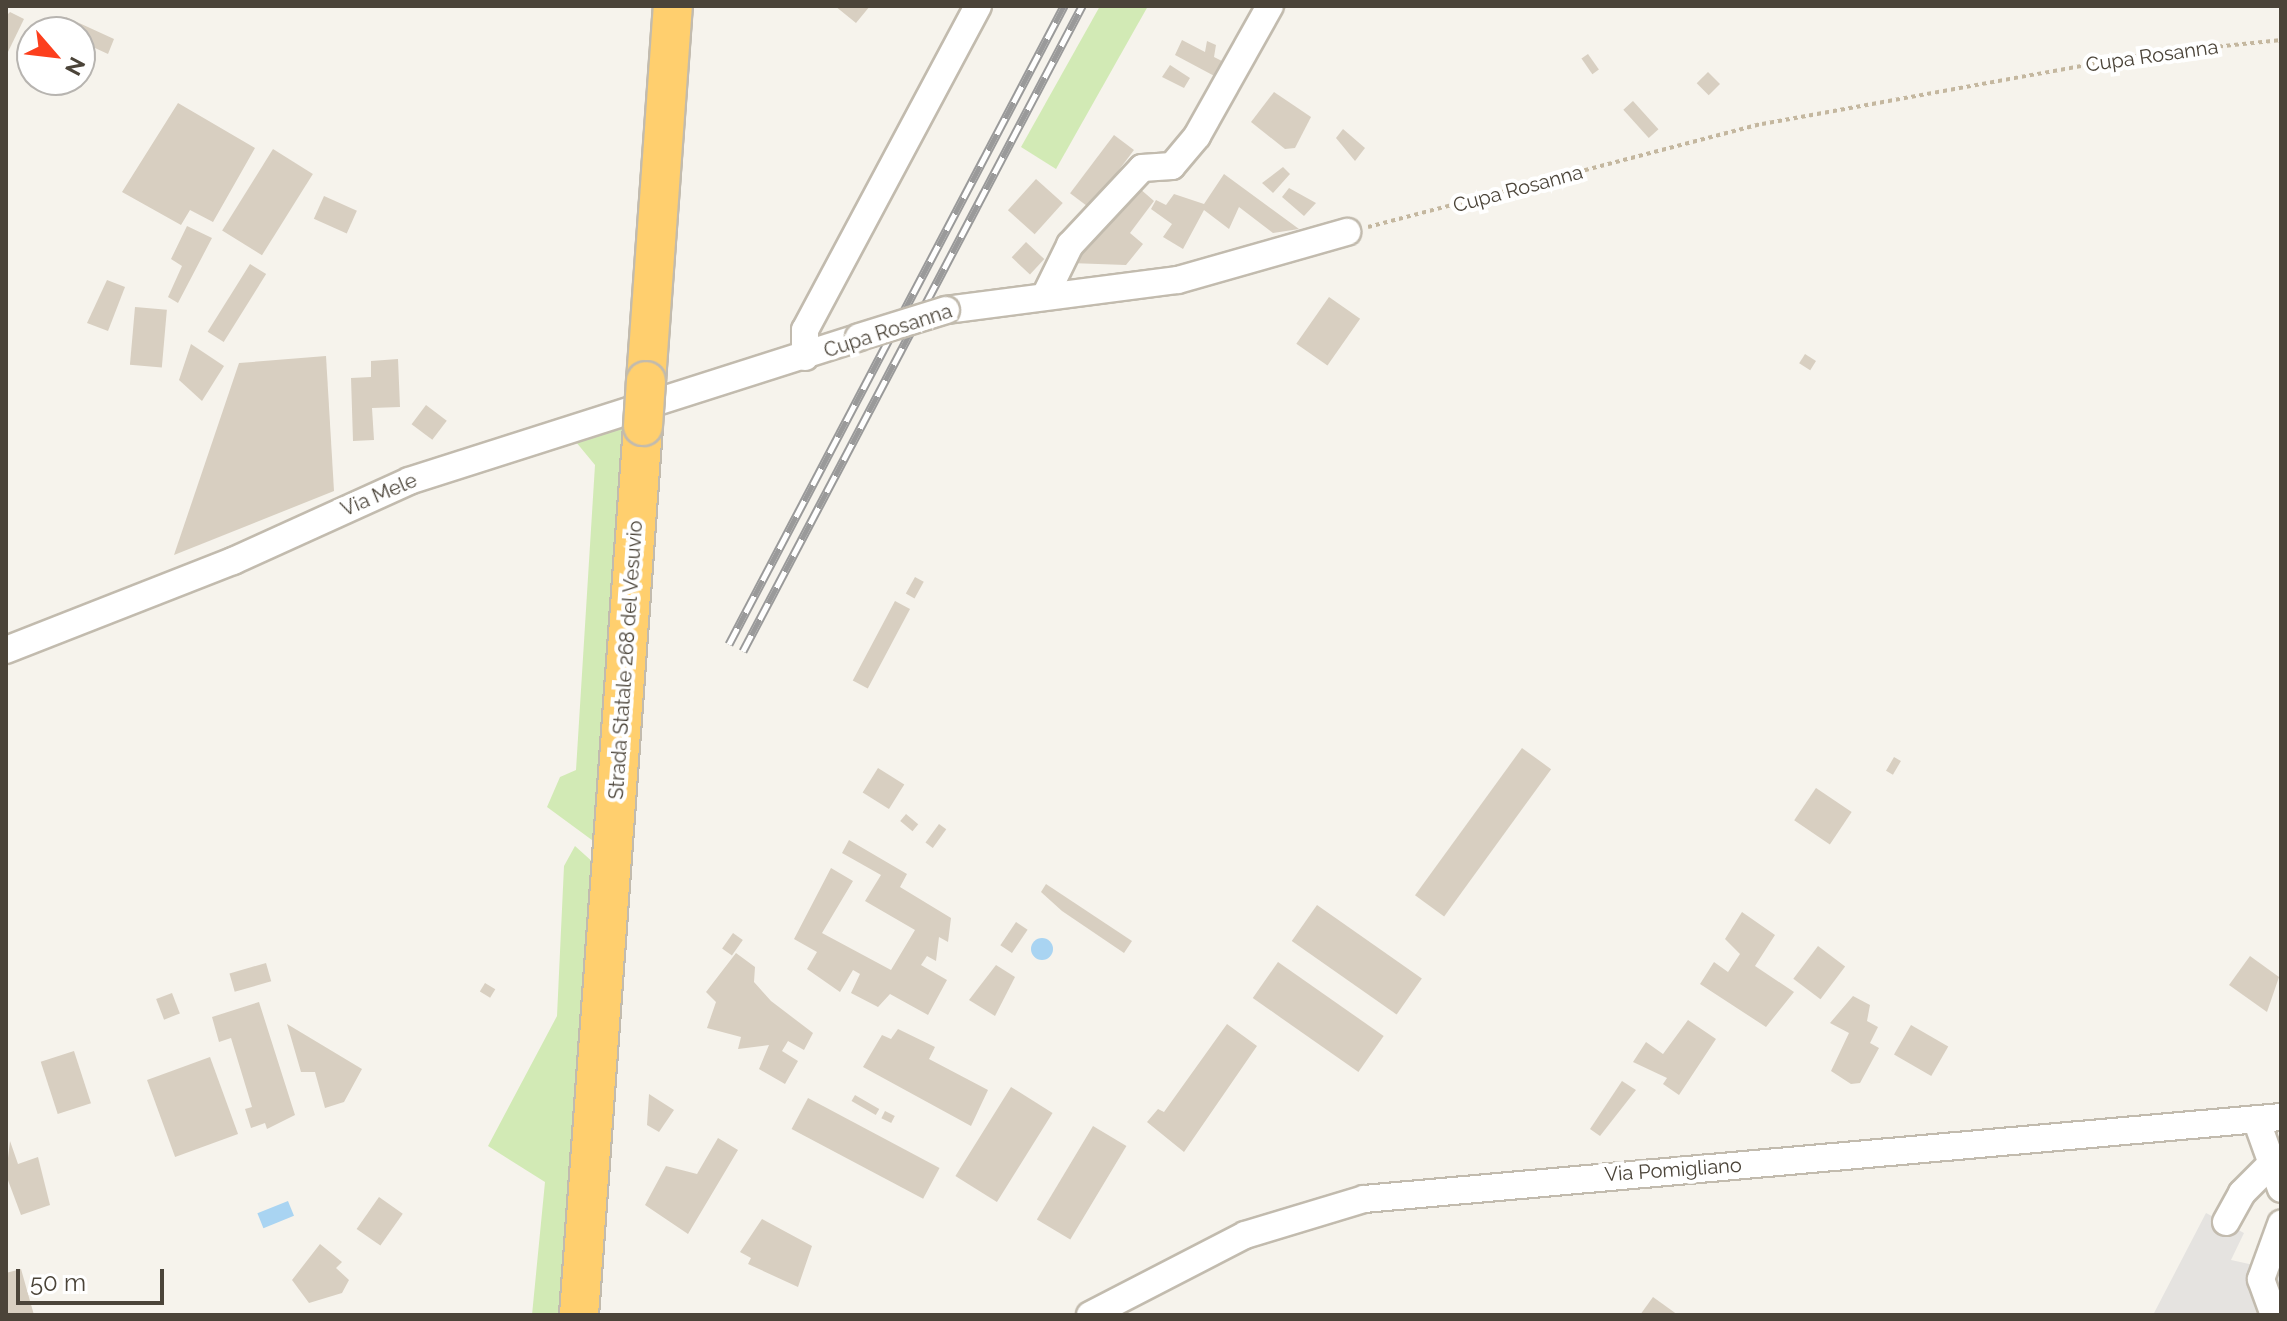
<!DOCTYPE html>
<html>
<head>
<meta charset="utf-8">
<style>
  body { margin:0 }
  #map { position:relative; width:2287px; height:1321px; overflow:hidden; background:#f6f3ec; font-family:Raleway,sans-serif }
  div>[style] { position:absolute }
  .green>* { inset:0; background:#d2eab5 }
  .parking>* { inset:0; background:#e5e3e0 }
  .water>* { inset:0; background:#a9d4f2; transform-origin:0 0 }
  .round { border-radius:50% }
  .building>* { inset:0; background:#d8cfc1; transform-origin:0 0 }
  .path>* { height:4px; margin-top:-2px; transform-origin:0; background:repeating-linear-gradient(90deg,#c4b79f 0 4px,transparent 0 8px) }
  .roads { filter:drop-shadow(2px 0 #c2bbae) drop-shadow(-2px 0 #c2bbae) drop-shadow(0 2px #c2bbae) drop-shadow(0 -2px #c2bbae) }
  .minor>* { height:26px; margin:-13px; padding:0 13px; transform-origin:13px; border-radius:13px; background:#fff }
  .highway>* { height:38px; margin:-19px; padding:0 19px; transform-origin:19px; border-radius:19px; background:#ffcf6e }
  .rail>* { height:9px; margin-top:-4.5px; transform-origin:0; background:repeating-linear-gradient(90deg,#fff 0 18px,#9a9a9a 0 36px); box-sizing:border-box; border-block:2px solid #9a9a9a }
  .bridges { filter:drop-shadow(2px 0 #c2bbae) drop-shadow(-2px 0 #c2bbae) drop-shadow(0 2px #c2bbae) drop-shadow(0 -2px #c2bbae) }
  .minor-bridge>* { height:26px; margin:-13px; padding:0 13px; transform-origin:13px; border-radius:13px; background:#fff }
  .highway-bridge>* { height:38px; margin:-19px; padding:0 19px; transform-origin:19px; border-radius:19px; background:#ffcf6e }
  span { translate:-50% -50%; white-space:nowrap; text-align:center; line-height:1.15; -webkit-text-stroke:8px #fff; paint-order:stroke }
  .street-label { font-size:20px; color:#4b4439 }
  .frame { position:absolute; inset:0; border:8px solid #4b4439; pointer-events:none }
  .north { position:absolute; left:16px; top:16px; width:80px; height:80px; box-sizing:border-box; background:#fff; border:2px solid #b7b4b0; border-radius:50%; rotate:118deg; font-size:22px; font-weight:700; line-height:32px; text-align:center; color:#4b4439 }
  .north::after { content:''; display:block; margin:auto; width:28px; height:36px; background:#fc3f1d; clip-path:polygon(50% 0,100% 100%,50% 72%,0 100%) }
  .scale { position:absolute; left:16px; top:1269px; width:148px; height:36px; box-sizing:border-box; border:4px solid #4b4439; border-top:0; padding-left:10px; font-size:24px; line-height:28px; white-space:nowrap; color:#4b4439; -webkit-text-stroke:6px #fff; paint-order:stroke }
</style>
</head>
<body>
<div id="map">
  <div class="green">
    <i style="clip-path:polygon(1100px 6px,1148px 6px,1056px 169px,1021px 147px)"></i>
    <i style="clip-path:polygon(623px 418px,625px 443px,596px 843px,547px 807px,560px 777px,576px 770px,595px 465px,576px 442px)"></i>
    <i style="clip-path:polygon(575px 846px,595px 864px,561px 1315px,532px 1315px,545px 1182px,488px 1146px,557px 1016px,564px 866px)"></i>
  </div>
  <div class="parking">
    <i style="clip-path:polygon(2206px 1213px,2244px 1233px,2231px 1260px,2281px 1271px,2281px 1315px,2153px 1315px)"></i>
  </div>
  <div class="water">
    <i class="round" style="left:1031px;top:938px;width:22px;height:22px"></i>
    <i style="left:288px;top:1201px;width:16px;height:33px;rotate:68deg"></i>
  </div>
  <div class="building">
    <i style="clip-path:polygon(835px 6px,870px 6px,856px 23px)"></i>
    <i style="clip-path:polygon(10px 12px,24px 19px,6px 56px,6px 16px)"></i>
    <i style="clip-path:polygon(66px 17px,114px 39px,108px 54px,95px 48px,78px 85px,67px 80px,80px 80px,80px 32px,59px 32px)"></i>
    <i style="clip-path:polygon(1182px 40px,1205px 52px,1207px 41px,1216px 45px,1214px 57px,1228px 64px,1220px 79px,1175px 55px)"></i>
    <i style="clip-path:polygon(32px 45px,32px 64px,25px 61px)"></i>
    <i style="left:1588px;top:54px;width:19px;height:8px;rotate:55deg"></i>
    <i style="clip-path:polygon(1170px 65px,1190px 78px,1184px 88px,1162px 77px)"></i>
    <i style="left:1708px;top:72px;width:17px;height:16px;rotate:45deg"></i>
    <i style="clip-path:polygon(1274px 92px,1311px 117px,1295px 148px,1285px 149px,1251px 122px)"></i>
    <i style="left:1633px;top:101px;width:38px;height:13px;rotate:48deg"></i>
    <i style="clip-path:polygon(178px 103px,255px 148px,213px 222px,190px 210px,181px 225px,122px 192px)"></i>
    <i style="clip-path:polygon(1343px 129px,1365px 148px,1355px 161px,1336px 138px)"></i>
    <i style="left:1114px;top:135px;width:25px;height:73px;rotate:37deg"></i>
    <i style="left:273px;top:149px;width:47px;height:96px;rotate:32deg"></i>
    <i style="clip-path:polygon(1283px 167px,1290px 174px,1273px 193px,1262px 183px)"></i>
    <i style="clip-path:polygon(1224px 174px,1299px 229px,1273px 233px,1239px 207px,1229px 229px,1204px 210px,1183px 249px,1163px 237px,1172px 224px,1151px 209px,1156px 200px,1166px 205px,1174px 194px,1204px 204px)"></i>
    <i style="left:1036px;top:179px;width:36px;height:42px;rotate:42deg"></i>
    <i style="clip-path:polygon(1131px 181px,1154px 201px,1130px 233px,1143px 244px,1126px 265px,1070px 263px)"></i>
    <i style="clip-path:polygon(1289px 188px,1316px 203px,1304px 216px,1282px 197px)"></i>
    <i style="left:324px;top:196px;width:36px;height:25px;rotate:24deg"></i>
    <i style="clip-path:polygon(187px 226px,212px 238px,178px 303px,168px 297px,182px 266px,171px 259px)"></i>
    <i style="left:1026px;top:242px;width:25px;height:21px;rotate:43deg"></i>
    <i style="left:250px;top:264px;width:19px;height:80px;rotate:32deg"></i>
    <i style="clip-path:polygon(107px 280px,125px 287px,108px 331px,87px 323px)"></i>
    <i style="left:1329px;top:297px;width:38px;height:57px;rotate:35deg"></i>
    <i style="left:135px;top:307px;width:32px;height:58px;rotate:5deg"></i>
    <i style="clip-path:polygon(191px 344px,224px 366px,202px 401px,179px 380px)"></i>
    <i style="left:1805px;top:354px;width:13px;height:11px;rotate:32deg"></i>
    <i style="clip-path:polygon(326px 356px,334px 491px,174px 555px,239px 363px)"></i>
    <i style="clip-path:polygon(398px 359px,400px 407px,372px 408px,374px 440px,353px 441px,351px 378px,371px 377px,371px 361px)"></i>
    <i style="left:426px;top:405px;width:26px;height:24px;rotate:37deg"></i>
    <i style="left:915px;top:577px;width:10px;height:19px;rotate:29deg"></i>
    <i style="left:895px;top:601px;width:17px;height:90px;rotate:28deg"></i>
    <i style="left:1522px;top:748px;width:36px;height:182px;rotate:36deg"></i>
    <i style="left:1894px;top:757px;width:8px;height:16px;rotate:30deg"></i>
    <i style="left:878px;top:768px;width:31px;height:29px;rotate:32deg"></i>
    <i style="left:1816px;top:788px;width:43px;height:39px;rotate:34deg"></i>
    <i style="left:906px;top:814px;width:16px;height:9px;rotate:40deg"></i>
    <i style="left:939px;top:824px;width:9px;height:23px;rotate:36deg"></i>
    <i style="clip-path:polygon(849px 840px,907px 874px,900px 887px,951px 918px,948px 942px,939px 937px,936px 961px,927px 956px,921px 965px,947px 980px,928px 1015px,890px 994px,878px 1007px,851px 993px,860px 974px,853px 970px,840px 992px,807px 969px,817px 952px,794px 939px,831px 868px,853px 881px,822px 933px,891px 970px,915px 930px,865px 901px,881px 875px,842px 853px)"></i>
    <i style="clip-path:polygon(1046px 884px,1132px 941px,1124px 953px,1062px 911px,1041px 892px)"></i>
    <i style="left:1317px;top:905px;width:128px;height:44px;rotate:35deg"></i>
    <i style="clip-path:polygon(1742px 912px,1775px 935px,1755px 966px,1794px 992px,1766px 1027px,1700px 984px,1714px 962px,1728px 972px,1740px 954px,1725px 939px)"></i>
    <i style="left:1016px;top:922px;width:14px;height:28px;rotate:34deg"></i>
    <i style="left:733px;top:933px;width:12px;height:19px;rotate:35deg"></i>
    <i style="left:1818px;top:946px;width:34px;height:41px;rotate:37deg"></i>
    <i style="clip-path:polygon(736px 953px,755px 967px,754px 982px,771px 1001px,813px 1033px,804px 1050px,788px 1041px,782px 1051px,798px 1061px,785px 1084px,759px 1069px,769px 1045px,738px 1049px,741px 1037px,707px 1028px,716px 1002px,706px 992px)"></i>
    <i style="clip-path:polygon(2250px 956px,2279px 977px,2267px 1012px,2229px 985px)"></i>
    <i style="left:1278px;top:962px;width:129px;height:44px;rotate:35deg"></i>
    <i style="left:266px;top:963px;width:19px;height:38px;rotate:74deg"></i>
    <i style="clip-path:polygon(996px 965px,1015px 977px,995px 1016px,969px 1000px)"></i>
    <i style="left:485px;top:983px;width:12px;height:10px;rotate:31deg"></i>
    <i style="left:172px;top:993px;width:22px;height:17px;rotate:69deg"></i>
    <i style="clip-path:polygon(1853px 996px,1870px 1005px,1867px 1021px,1878px 1027px,1870px 1043px,1879px 1048px,1860px 1083px,1851px 1084px,1831px 1071px,1849px 1033px,1830px 1023px)"></i>
    <i style="clip-path:polygon(259px 1002px,295px 1115px,267px 1129px,265px 1123px,251px 1128px,245px 1109px,252px 1107px,231px 1038px,219px 1042px,212px 1017px)"></i>
    <i style="clip-path:polygon(1688px 1020px,1716px 1039px,1679px 1095px,1663px 1084px,1667px 1078px,1633px 1062px,1646px 1042px,1663px 1054px)"></i>
    <i style="clip-path:polygon(287px 1024px,362px 1069px,344px 1102px,325px 1108px,315px 1072px,301px 1072px)"></i>
    <i style="clip-path:polygon(1227px 1024px,1257px 1046px,1184px 1152px,1147px 1122px,1158px 1109px,1164px 1112px)"></i>
    <i style="left:1911px;top:1025px;width:43px;height:34px;rotate:30deg"></i>
    <i style="clip-path:polygon(898px 1029px,935px 1047px,929px 1059px,988px 1090px,971px 1126px,863px 1067px,882px 1035px,891px 1039px)"></i>
    <i style="left:74px;top:1051px;width:55px;height:35px;rotate:72deg"></i>
    <i style="left:210px;top:1057px;width:82px;height:67px;rotate:70deg"></i>
    <i style="clip-path:polygon(1622px 1081px,1636px 1090px,1600px 1136px,1590px 1129px)"></i>
    <i style="left:1011px;top:1087px;width:49px;height:105px;rotate:32deg"></i>
    <i style="clip-path:polygon(649px 1094px,674px 1110px,659px 1132px,647px 1125px)"></i>
    <i style="left:855px;top:1095px;width:28px;height:7px;rotate:30deg"></i>
    <i style="left:808px;top:1098px;width:149px;height:35px;rotate:28deg"></i>
    <i style="left:885px;top:1111px;width:11px;height:8px;rotate:27deg"></i>
    <i style="left:1093px;top:1126px;width:39px;height:109px;rotate:31deg"></i>
    <i style="clip-path:polygon(718px 1138px,738px 1150px,688px 1234px,645px 1205px,666px 1166px,697px 1174px)"></i>
    <i style="clip-path:polygon(10px 1141px,18px 1164px,38px 1157px,50px 1205px,21px 1215px,6px 1175px)"></i>
    <i style="left:379px;top:1197px;width:29px;height:39px;rotate:35deg"></i>
    <i style="clip-path:polygon(762px 1219px,812px 1246px,798px 1287px,748px 1264px,751px 1258px,740px 1252px)"></i>
    <i style="clip-path:polygon(320px 1244px,342px 1262px,336px 1268px,349px 1280px,342px 1293px,309px 1303px,292px 1280px)"></i>
    <i style="clip-path:polygon(21px 1269px,34px 1315px,6px 1315px,6px 1273px)"></i>
    <i style="clip-path:polygon(1653px 1297px,1678px 1315px,1640px 1315px)"></i>
  </div>
  <div class="path">
    <i style="left:1368px;top:227px;width:407px;rotate:-14.7deg"></i>
    <i style="left:1762px;top:124px;width:391px;rotate:-10.3deg"></i>
    <i style="left:2147px;top:54px;width:135px;rotate:-6deg"></i>
  </div>
  <div class="roads">
    <div class="minor">
      <i style="left:1046px;top:294px;width:55px;rotate:-63.9deg"></i>
      <i style="left:1070px;top:245px;width:105px;rotate:-46.9deg"></i>
      <i style="left:1142px;top:168px;width:30px;rotate:-4deg"></i>
      <i style="left:1172px;top:166px;width:39px;rotate:-50deg"></i>
      <i style="left:1197px;top:136px;width:149px;rotate:-60.7deg"></i>
      <i style="left:946px;top:310px;width:234px;rotate:-7.4deg"></i>
      <i style="left:1178px;top:280px;width:176px;rotate:-15.9deg"></i>
      <i style="left:805px;top:357px;width:27px;rotate:-90deg"></i>
      <i style="left:805px;top:330px;width:367px;rotate:-61.9deg"></i>
      <i style="left:6px;top:650px;width:244px;rotate:-21.4deg"></i>
      <i style="left:233px;top:561px;width:193px;rotate:-24.4deg"></i>
      <i style="left:409px;top:481px;width:472px;rotate:-17.7deg"></i>
      <i style="left:2256px;top:1119px;width:74px;rotate:70.3deg"></i>
      <i style="left:2226px;top:1222px;width:33px;rotate:-61deg"></i>
      <i style="left:2242px;top:1193px;width:41px;rotate:-45deg"></i>
      <i style="left:1090px;top:1315px;width:174px;rotate:-27.3deg"></i>
      <i style="left:1245px;top:1235px;width:124px;rotate:-16.8deg"></i>
      <i style="left:1364px;top:1199px;width:921px;rotate:-5.11deg"></i>
      <i style="left:2274px;top:1315px;width:38px;rotate:-110deg"></i>
      <i style="left:2261px;top:1279px;width:59px;rotate:-70deg"></i>
    </div>
    <div class="highway">
      <i style="left:646px;top:381px;width:376px;rotate:-85.9deg"></i>
      <i style="left:579px;top:1315px;width:891px;rotate:-85.88deg"></i>
    </div>
  </div>
  <div class="rail">
    <i style="left:729px;top:644px;width:721px;rotate:-62.3deg"></i>
    <i style="left:743px;top:651px;width:729px;rotate:-62.27deg"></i>
  </div>
  <div class="bridges">
    <div class="minor-bridge">
      <i style="left:859px;top:337px;width:91px;rotate:-17.2deg"></i>
    </div>
    <div class="highway-bridge">
      <i style="left:643px;top:426px;width:45px;rotate:-86.2deg"></i>
    </div>
  </div>
  <div class="street-label">
    <span style="left:2152px;top:56px;rotate:-8deg">Cupa Rosanna</span>
    <span style="left:1518px;top:189px;rotate:-15deg">Cupa Rosanna</span>
    <span style="left:888px;top:331px;rotate:-18deg">Cupa Rosanna</span>
    <span style="left:379px;top:495px;rotate:-23deg">Via Mele</span>
    <span style="left:626px;top:660px;rotate:-86deg">Strada Statale 268 del Vesuvio</span>
    <span style="left:1673px;top:1170px;rotate:-4deg">Via Pomigliano</span>
  </div>
  <div class="frame"></div>
  <div class="north">N</div>
  <div class="scale">50 m</div>
</div>
</body>
</html>
